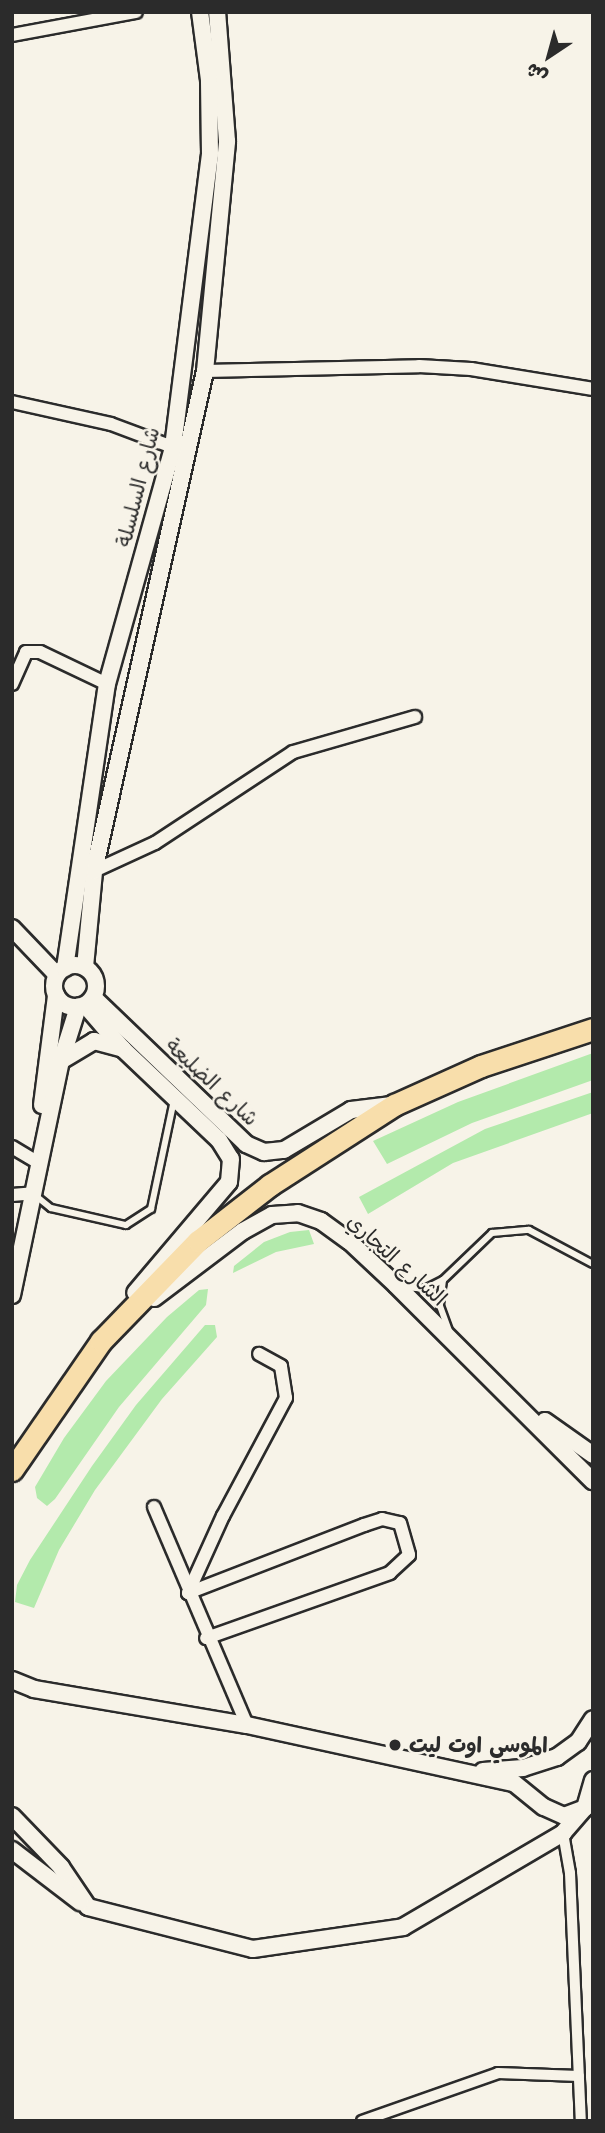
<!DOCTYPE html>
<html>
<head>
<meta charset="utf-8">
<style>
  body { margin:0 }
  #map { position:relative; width:605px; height:2133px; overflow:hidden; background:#f7f3e8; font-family:"Shantell Sans","Playpen Sans Arabic",sans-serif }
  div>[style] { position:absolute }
  .green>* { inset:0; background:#b3eaac }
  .roads { filter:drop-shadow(2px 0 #2b2b2b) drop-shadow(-2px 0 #2b2b2b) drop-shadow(0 2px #2b2b2b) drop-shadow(0 -2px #2b2b2b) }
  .service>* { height:6px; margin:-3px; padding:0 3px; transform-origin:3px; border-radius:3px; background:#f7f3e8 }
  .pedestrian>* { height:10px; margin:-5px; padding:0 5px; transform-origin:5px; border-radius:5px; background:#f7f3e8 }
  .minor>* { height:12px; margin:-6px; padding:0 6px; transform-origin:6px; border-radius:6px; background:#f7f3e8 }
  .tertiary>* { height:16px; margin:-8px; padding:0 8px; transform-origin:8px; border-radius:8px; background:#f7f3e8 }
  .tertiary>.ring { margin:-8px; padding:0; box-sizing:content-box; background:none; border:16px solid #f7f3e8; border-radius:50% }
  .trunk>* { height:21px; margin:-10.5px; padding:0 10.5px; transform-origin:10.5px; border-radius:10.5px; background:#f8deab }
  .dots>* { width:19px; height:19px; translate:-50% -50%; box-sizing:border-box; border:4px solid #f7f3e8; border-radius:50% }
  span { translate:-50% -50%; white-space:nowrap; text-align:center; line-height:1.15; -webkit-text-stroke:5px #f7f3e8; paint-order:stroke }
  .street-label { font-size:21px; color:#2b2b2b }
  .poi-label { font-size:21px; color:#2b2b2b; font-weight:700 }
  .left { translate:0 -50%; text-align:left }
  .frame { position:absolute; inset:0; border:14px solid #2b2b2b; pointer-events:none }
  .north { position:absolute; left:514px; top:21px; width:70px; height:70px; -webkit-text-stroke:5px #f7f3e8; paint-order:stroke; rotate:216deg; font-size:19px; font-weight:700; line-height:28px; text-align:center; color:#2b2b2b }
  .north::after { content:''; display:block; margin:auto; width:24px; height:32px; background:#2b2b2b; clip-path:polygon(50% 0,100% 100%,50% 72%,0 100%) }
</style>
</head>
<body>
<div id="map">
  <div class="green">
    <i style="clip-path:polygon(593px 1053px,593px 1080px,472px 1123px,387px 1164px,373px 1141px,458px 1102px)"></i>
    <i style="clip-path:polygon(593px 1092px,593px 1113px,453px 1163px,368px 1214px,359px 1197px,485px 1129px)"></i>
    <i style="clip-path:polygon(309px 1230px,314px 1244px,276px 1252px,233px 1273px,234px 1266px,264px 1242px,290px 1232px)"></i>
    <i style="clip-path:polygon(208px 1289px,206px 1305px,119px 1407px,55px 1499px,47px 1506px,37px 1498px,35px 1487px,64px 1438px,106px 1381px,167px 1317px,199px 1290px)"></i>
    <i style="clip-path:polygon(205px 1325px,215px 1325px,217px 1337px,162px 1399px,95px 1490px,59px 1550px,34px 1608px,15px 1602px,17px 1585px,30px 1560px,92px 1466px,136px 1405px)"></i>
  </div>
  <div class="roads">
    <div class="service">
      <i style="left:36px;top:1196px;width:19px;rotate:39deg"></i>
      <i style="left:51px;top:1208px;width:77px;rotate:12.8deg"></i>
      <i style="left:126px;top:1225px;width:30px;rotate:-33deg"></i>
      <i style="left:151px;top:1209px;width:106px;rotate:-78.1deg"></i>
      <i style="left:443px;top:1280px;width:26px;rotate:97deg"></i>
      <i style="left:440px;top:1306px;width:29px;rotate:70deg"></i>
      <i style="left:404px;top:1287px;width:21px;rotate:5deg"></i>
      <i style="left:425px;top:1289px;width:20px;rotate:-27deg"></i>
      <i style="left:443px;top:1280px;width:68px;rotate:-43.8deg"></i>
      <i style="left:492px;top:1233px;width:37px;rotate:-5deg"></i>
      <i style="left:529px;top:1230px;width:72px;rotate:28deg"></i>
    </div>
    <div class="pedestrian">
      <i style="left:563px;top:1833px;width:41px;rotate:80.1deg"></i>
      <i style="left:570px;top:1873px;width:248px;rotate:87.5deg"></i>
      <i style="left:362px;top:2121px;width:144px;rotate:-19.4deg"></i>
      <i style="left:498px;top:2073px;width:81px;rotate:2.1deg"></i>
    </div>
    <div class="minor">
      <i style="left:12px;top:35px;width:126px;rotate:-10.5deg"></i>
      <i style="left:205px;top:371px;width:214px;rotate:-1.3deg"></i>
      <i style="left:419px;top:366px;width:52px;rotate:3.3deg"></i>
      <i style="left:471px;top:369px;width:124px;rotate:9.3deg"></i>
      <i style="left:12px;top:402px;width:101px;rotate:12.5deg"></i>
      <i style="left:111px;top:424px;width:66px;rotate:20.4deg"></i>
      <i style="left:12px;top:684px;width:35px;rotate:-66deg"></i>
      <i style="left:26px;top:652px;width:14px"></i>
      <i style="left:40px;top:652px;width:74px;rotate:25.5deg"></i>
      <i style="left:94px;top:871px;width:67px;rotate:-24.7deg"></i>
      <i style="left:155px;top:843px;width:165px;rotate:-33.4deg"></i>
      <i style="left:293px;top:752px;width:127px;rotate:-16deg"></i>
      <i style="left:12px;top:1147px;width:31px;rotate:31deg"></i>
      <i style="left:12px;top:1195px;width:21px;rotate:-5deg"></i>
      <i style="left:154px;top:1507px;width:237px;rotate:66.9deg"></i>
      <i style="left:188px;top:1593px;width:189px;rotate:-21.1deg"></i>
      <i style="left:364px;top:1525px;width:19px;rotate:-18deg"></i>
      <i style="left:382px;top:1519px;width:18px;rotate:13deg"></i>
      <i style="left:400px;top:1523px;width:33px;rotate:74deg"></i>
      <i style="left:409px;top:1555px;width:26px;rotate:137deg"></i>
      <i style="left:390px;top:1573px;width:195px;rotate:160.5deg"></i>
      <i style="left:188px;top:1593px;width:85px;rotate:-65.6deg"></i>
      <i style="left:223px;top:1516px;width:134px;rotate:-61.9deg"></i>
      <i style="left:286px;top:1398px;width:32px;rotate:-99deg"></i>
      <i style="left:281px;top:1366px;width:25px;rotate:-151deg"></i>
    </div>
    <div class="tertiary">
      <i style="left:12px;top:928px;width:65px;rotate:46.2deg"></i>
      <i class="ring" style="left:54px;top:965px;width:26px;height:26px"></i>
      <i style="left:85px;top:967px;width:96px;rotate:-84.6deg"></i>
      <i style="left:94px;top:871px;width:512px;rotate:-77.48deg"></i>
      <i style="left:205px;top:371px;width:231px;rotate:-84.5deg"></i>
      <i style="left:227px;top:141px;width:129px;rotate:-94.4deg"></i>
      <i style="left:65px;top:968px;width:287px;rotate:-81.6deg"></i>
      <i style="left:107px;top:684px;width:246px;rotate:-74.4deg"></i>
      <i style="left:173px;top:447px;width:295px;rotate:-82.8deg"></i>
      <i style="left:210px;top:154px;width:74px;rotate:-90.8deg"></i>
      <i style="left:209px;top:80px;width:69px;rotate:-97.5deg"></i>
      <i style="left:94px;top:998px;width:211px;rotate:43.8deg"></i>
      <i style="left:246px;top:1144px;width:20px;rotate:24deg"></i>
      <i style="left:264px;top:1152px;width:20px;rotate:-6deg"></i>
      <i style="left:284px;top:1150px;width:78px;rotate:-30.8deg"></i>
      <i style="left:351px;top:1110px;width:41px;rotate:-7deg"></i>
      <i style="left:85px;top:1005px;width:58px;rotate:49.2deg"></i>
      <i style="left:123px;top:1049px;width:132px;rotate:43.5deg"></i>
      <i style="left:219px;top:1140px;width:22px;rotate:58deg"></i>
      <i style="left:231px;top:1159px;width:23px;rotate:95deg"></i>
      <i style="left:229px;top:1182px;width:145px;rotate:130.3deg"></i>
      <i style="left:61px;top:1061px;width:39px;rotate:-31deg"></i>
      <i style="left:94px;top:1041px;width:30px;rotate:15deg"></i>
      <i style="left:42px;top:1105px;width:111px;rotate:-82.7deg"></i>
      <i style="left:12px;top:1295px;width:239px;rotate:-78.2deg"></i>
      <i style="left:61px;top:1061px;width:57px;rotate:-72.5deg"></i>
      <i style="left:154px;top:1298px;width:111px;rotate:-37deg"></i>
      <i style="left:243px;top:1231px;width:33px;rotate:-29deg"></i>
      <i style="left:272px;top:1215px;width:26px;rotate:-4deg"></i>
      <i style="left:298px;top:1213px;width:24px;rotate:19deg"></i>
      <i style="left:321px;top:1221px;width:34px;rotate:36deg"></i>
      <i style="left:349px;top:1241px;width:64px;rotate:43.1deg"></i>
      <i style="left:396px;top:1285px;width:278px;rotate:44.9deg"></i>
      <i style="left:545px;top:1421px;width:59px;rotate:35.3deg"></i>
      <i style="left:12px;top:1680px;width:24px;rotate:22deg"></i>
      <i style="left:34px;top:1689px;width:216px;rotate:9.6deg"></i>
      <i style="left:247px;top:1725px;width:273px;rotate:12.3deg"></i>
      <i style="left:514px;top:1783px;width:38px;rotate:39deg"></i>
      <i style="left:544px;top:1807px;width:22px;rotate:24deg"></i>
      <i style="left:564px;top:1816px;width:22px;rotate:-21deg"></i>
      <i style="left:585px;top:1808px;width:29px;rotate:-74deg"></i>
      <i style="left:483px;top:1771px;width:40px;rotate:-4.3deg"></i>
      <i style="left:523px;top:1768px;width:36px;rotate:-18deg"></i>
      <i style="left:557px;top:1757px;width:26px;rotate:-36deg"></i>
      <i style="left:578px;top:1742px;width:27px;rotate:-57deg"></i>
      <i style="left:12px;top:1816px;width:71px;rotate:46.1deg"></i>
      <i style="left:61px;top:1867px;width:48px;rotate:56deg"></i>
      <i style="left:88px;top:1907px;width:170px;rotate:14.3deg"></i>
      <i style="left:253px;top:1949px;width:152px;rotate:-8.3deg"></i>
      <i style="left:403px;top:1927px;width:186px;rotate:-30.4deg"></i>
      <i style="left:563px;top:1833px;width:33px;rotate:-49deg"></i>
      <i style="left:12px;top:1850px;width:86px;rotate:37.4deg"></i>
    </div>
    <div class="trunk">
      <i style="left:12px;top:1470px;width:157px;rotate:-55.4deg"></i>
      <i style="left:101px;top:1341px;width:139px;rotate:-45.9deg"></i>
      <i style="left:198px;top:1241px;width:91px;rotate:-37.9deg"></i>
      <i style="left:270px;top:1185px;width:148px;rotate:-32.8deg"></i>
      <i style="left:394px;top:1105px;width:95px;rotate:-24.1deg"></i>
      <i style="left:481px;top:1066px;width:118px;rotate:-18.3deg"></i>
    </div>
  </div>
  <div class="dots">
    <i style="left:395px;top:1745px;background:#2b2b2b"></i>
  </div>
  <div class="street-label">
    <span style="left:138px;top:487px;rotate:-76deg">شارع السلسلة</span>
    <span style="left:212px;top:1082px;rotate:43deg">شارع الضليعة</span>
    <span style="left:397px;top:1260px;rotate:42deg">الشارع التجاري</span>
  </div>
  <div class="poi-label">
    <span class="left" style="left:409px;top:1745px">الموسي اوت ليت</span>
  </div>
  <div class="frame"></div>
  <div class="north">ش</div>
</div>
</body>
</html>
